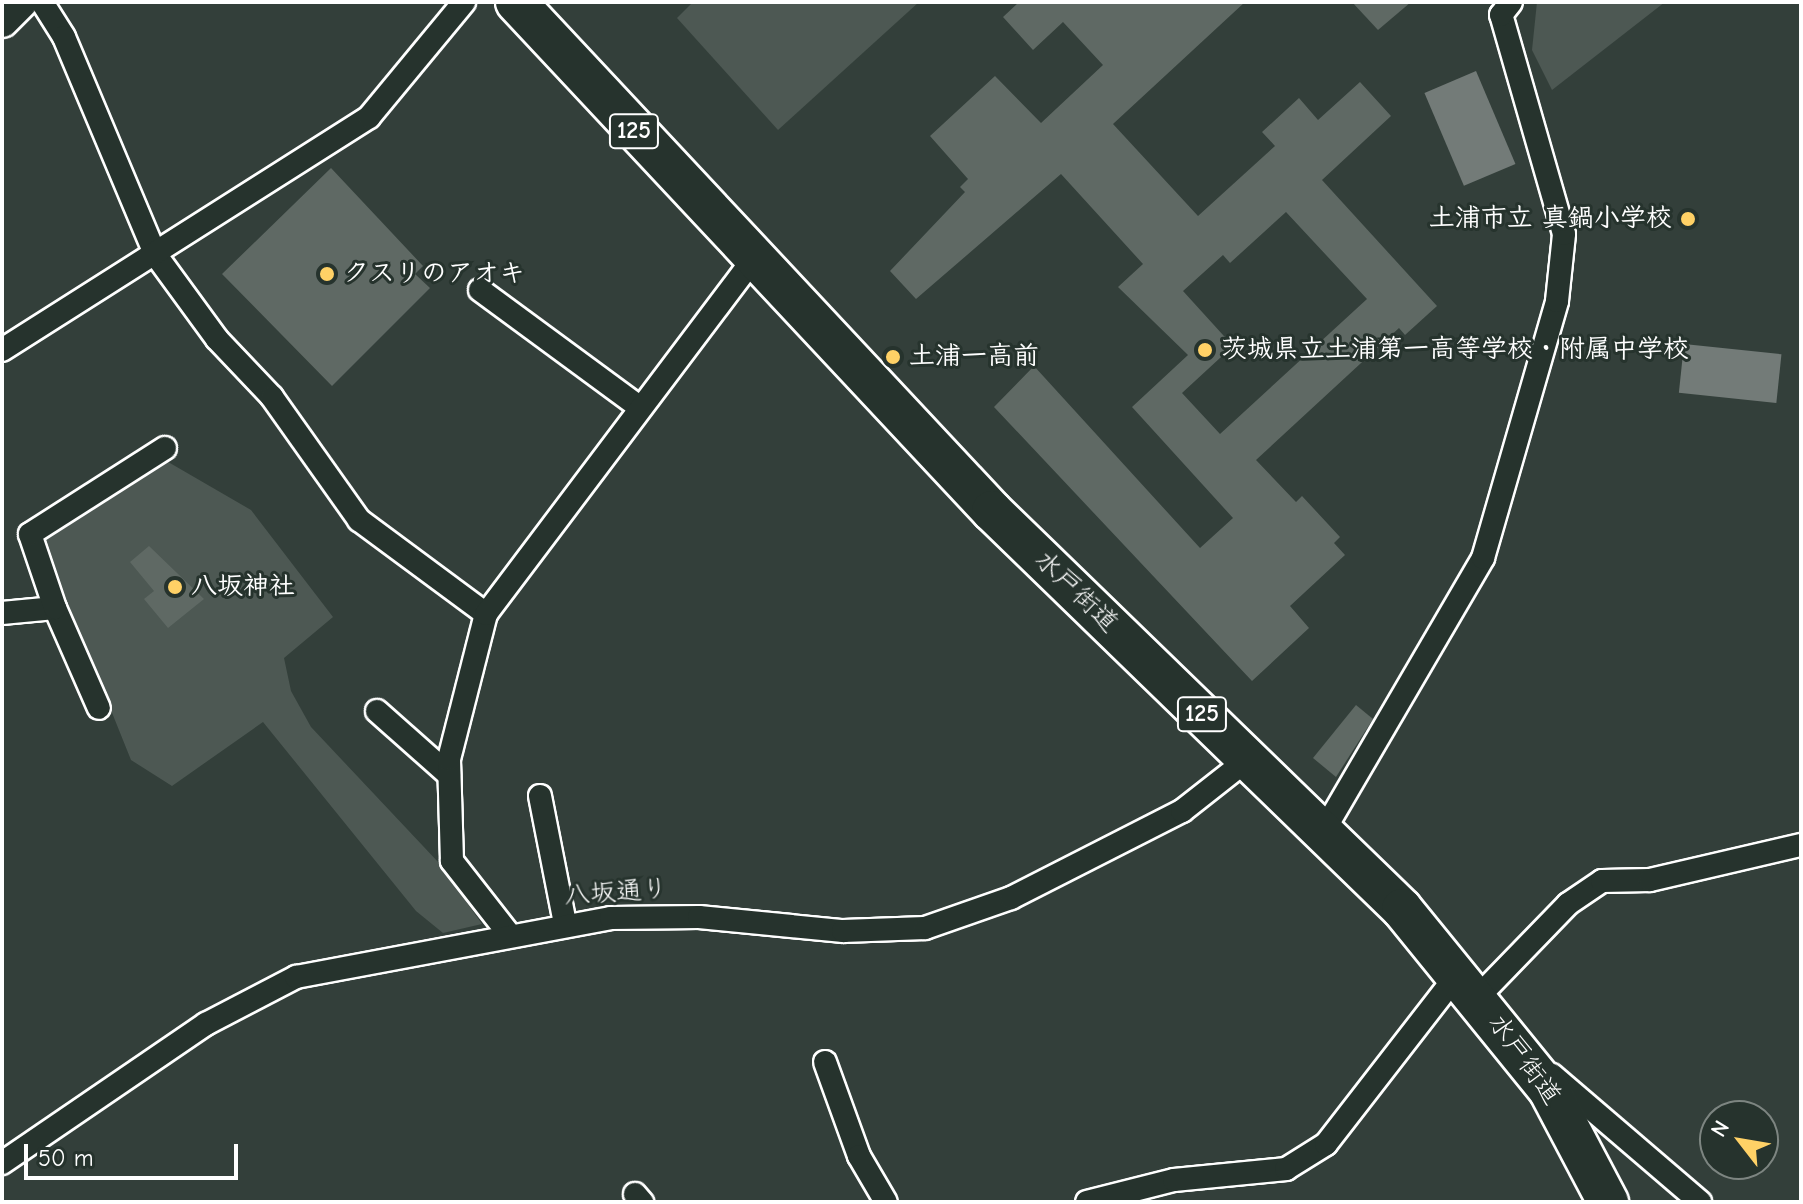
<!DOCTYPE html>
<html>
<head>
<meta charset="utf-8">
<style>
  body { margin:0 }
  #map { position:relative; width:1803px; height:1204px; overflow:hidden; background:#333f3a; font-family:"Comic Neue","Klee One",sans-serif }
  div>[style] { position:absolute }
  .green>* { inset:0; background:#4d5853 }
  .water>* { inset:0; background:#737b78; transform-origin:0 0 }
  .building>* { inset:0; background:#5f6964 }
  .roads { filter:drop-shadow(2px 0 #fff) drop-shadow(-2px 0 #fff) drop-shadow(0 2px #fff) drop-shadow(0 -2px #fff) }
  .street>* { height:22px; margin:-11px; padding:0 11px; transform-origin:11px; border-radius:11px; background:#26332d }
  .secondary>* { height:32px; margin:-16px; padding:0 16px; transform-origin:16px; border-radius:16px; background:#26332d }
  .highway>* { height:40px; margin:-20px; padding:0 20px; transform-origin:20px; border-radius:20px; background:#26332d }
  .dots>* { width:22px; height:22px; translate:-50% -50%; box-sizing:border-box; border:4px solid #26332d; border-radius:50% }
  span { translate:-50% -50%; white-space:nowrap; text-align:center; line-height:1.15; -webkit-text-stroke:6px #26332d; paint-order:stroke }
  .shield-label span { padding:2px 6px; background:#26332d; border:2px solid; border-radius:6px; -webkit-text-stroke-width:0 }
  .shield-label { font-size:24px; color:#fff; font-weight:700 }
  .poi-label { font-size:26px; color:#fff; font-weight:700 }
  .right { translate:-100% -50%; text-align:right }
  .left { translate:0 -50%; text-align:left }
  .street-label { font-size:26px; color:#fff }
  .frame { position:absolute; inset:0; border:4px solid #fff; pointer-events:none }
  .north { position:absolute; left:1699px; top:1100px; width:80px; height:80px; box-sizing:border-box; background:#26332d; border:2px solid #7d8581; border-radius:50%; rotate:301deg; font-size:22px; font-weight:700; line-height:32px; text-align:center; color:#fff }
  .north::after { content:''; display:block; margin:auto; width:28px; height:36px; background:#ffd166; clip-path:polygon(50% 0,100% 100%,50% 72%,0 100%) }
  .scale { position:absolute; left:24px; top:1144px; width:214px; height:36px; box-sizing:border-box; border:4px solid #fff; border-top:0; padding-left:10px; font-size:24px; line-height:28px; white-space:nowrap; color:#fff; -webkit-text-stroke:6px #26332d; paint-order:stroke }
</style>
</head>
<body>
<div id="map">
  <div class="green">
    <i style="clip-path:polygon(693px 2px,919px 2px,778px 130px,677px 18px)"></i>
    <i style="clip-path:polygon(1537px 2px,1665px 2px,1552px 90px,1532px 50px)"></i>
    <i style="clip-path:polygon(163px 459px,251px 510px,333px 617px,284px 658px,291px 691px,311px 727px,439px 863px,482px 924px,443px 933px,416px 911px,263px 722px,172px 786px,131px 760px,43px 541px)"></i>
  </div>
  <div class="water">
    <i style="left:1476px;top:71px;width:101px;height:56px;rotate:67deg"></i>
    <i style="left:1684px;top:344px;width:98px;height:49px;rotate:6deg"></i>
  </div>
  <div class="building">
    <i style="clip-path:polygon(evenodd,1019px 2px,1245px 2px,1113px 124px,1198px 216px,1275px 146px,1262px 132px,1299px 98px,1318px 120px,1360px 82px,1391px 116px,1322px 180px,1437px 306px,1405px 335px,1399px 328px,1256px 460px,1296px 502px,1302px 496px,1340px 537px,1334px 543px,1345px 555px,1290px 606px,1309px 628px,1252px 681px,994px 407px,1034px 366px,1200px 548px,1233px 518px,1132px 407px,1188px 355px,1118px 287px,1143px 264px,1061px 174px,916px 299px,890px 271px,965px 192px,960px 187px,968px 179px,930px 136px,995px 76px,1041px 123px,1103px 65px,1063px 22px,1033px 50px,1003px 17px,1019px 2px,1286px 212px,1367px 299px,1220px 434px,1182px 393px,1233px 346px,1183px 291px,1223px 255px,1230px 263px,1286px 212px)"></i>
    <i style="clip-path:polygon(1352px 2px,1411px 2px,1378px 30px)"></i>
    <i style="clip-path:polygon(331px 168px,423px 266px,415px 274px,430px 288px,332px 386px,222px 274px)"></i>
    <i style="clip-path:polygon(149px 546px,204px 599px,168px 628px,144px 599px,154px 591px,130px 562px)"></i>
    <i style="clip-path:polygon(1356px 705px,1373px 719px,1336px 777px,1313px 758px)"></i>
  </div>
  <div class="roads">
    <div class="street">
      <i style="left:42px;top:2px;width:41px;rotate:57.8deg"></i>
      <i style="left:64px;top:37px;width:235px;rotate:67.2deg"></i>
      <i style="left:155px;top:254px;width:105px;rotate:53.9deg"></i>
      <i style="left:217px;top:339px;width:80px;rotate:46.5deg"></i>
      <i style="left:272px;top:397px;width:151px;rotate:54.7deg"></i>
      <i style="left:359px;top:520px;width:158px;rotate:36.5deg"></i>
      <i style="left:480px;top:290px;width:196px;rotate:36.3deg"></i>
      <i style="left:2px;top:350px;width:435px;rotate:-32.4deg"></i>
      <i style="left:369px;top:117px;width:149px;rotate:-50.4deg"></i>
      <i style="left:55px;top:608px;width:109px;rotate:66.3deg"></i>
      <i style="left:2px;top:613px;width:53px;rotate:-5.4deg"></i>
      <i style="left:55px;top:608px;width:78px;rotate:-108.7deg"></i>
      <i style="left:30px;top:534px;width:160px;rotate:-32.5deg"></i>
      <i style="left:377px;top:711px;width:96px;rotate:41.6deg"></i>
      <i style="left:540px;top:796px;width:129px;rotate:78.9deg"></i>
      <i style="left:1323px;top:832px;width:317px;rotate:-59.7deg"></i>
      <i style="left:1483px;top:558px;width:267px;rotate:-73.9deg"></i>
      <i style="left:1557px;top:301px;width:67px;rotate:-84deg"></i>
      <i style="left:1564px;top:234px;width:228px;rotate:-106deg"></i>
      <i style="left:1501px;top:15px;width:16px;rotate:-52deg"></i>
      <i style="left:509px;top:934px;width:93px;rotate:-128deg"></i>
      <i style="left:452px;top:861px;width:102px;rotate:-91.7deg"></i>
      <i style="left:449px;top:759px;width:150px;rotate:-75.7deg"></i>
      <i style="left:486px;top:614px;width:443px;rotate:-53deg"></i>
      <i style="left:1478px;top:997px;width:129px;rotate:-45.9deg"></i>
      <i style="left:1568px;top:904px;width:41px;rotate:-34.1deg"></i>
      <i style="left:1602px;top:881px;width:48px;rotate:-1.2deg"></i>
      <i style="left:1650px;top:880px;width:155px;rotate:-13.1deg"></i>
      <i style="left:825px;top:1062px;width:100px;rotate:70.1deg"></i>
      <i style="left:859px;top:1156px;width:53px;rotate:59.6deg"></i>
      <i style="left:1552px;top:1075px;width:195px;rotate:40.6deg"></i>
      <i style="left:2px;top:1163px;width:247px;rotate:-34.3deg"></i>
      <i style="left:206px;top:1024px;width:102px;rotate:-27.6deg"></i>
      <i style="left:296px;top:977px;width:320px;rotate:-10.6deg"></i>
      <i style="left:611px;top:918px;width:88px;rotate:-0.7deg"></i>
      <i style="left:699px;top:917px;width:145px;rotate:5.6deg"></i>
      <i style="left:843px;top:931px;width:82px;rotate:-2.1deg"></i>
      <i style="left:925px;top:928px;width:91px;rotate:-19.2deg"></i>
      <i style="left:1011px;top:898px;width:192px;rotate:-27deg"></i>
      <i style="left:1182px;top:811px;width:84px;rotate:-38.2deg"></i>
      <i style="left:635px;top:1194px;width:11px;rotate:49deg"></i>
      <i style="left:1087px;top:1202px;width:90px;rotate:-14.2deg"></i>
      <i style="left:1174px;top:1180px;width:113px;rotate:-5.6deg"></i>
      <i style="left:1286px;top:1169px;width:47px;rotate:-32deg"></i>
      <i style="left:1326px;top:1144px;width:215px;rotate:-52.2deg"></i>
    </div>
    <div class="secondary">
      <i style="left:2px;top:21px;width:27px;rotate:-45deg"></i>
    </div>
    <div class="highway">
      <i style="left:516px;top:2px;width:697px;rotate:46.92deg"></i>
      <i style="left:992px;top:511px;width:571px;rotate:44.15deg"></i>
      <i style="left:1402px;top:909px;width:233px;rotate:50.9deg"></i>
      <i style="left:1549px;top:1090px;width:127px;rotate:62.2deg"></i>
    </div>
  </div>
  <div class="dots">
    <i style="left:1688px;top:219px;background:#ffd166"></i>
    <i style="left:327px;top:274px;background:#ffd166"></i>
    <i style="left:1205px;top:350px;background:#ffd166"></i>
    <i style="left:893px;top:357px;background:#ffd166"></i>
    <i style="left:175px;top:587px;background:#ffd166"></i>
  </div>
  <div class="shield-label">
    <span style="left:634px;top:131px">125</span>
    <span style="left:1202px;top:714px">125</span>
  </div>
  <div class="poi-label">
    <span class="right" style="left:1672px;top:219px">土浦市立 真鍋小学校</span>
    <span class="left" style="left:343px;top:274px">クスリのアオキ</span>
    <span class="left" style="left:1221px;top:350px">茨城県立土浦第一高等学校・附属中学校</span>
    <span class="left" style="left:909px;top:357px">土浦一高前</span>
    <span class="left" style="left:191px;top:587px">八坂神社</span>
  </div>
  <div class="street-label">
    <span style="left:1076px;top:592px;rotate:44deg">水戸街道</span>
    <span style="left:616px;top:893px;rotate:-4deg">八坂通り</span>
    <span style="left:1524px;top:1060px;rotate:54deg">水戸街道</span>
  </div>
  <div class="frame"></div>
  <div class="north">N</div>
  <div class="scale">50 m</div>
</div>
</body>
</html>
